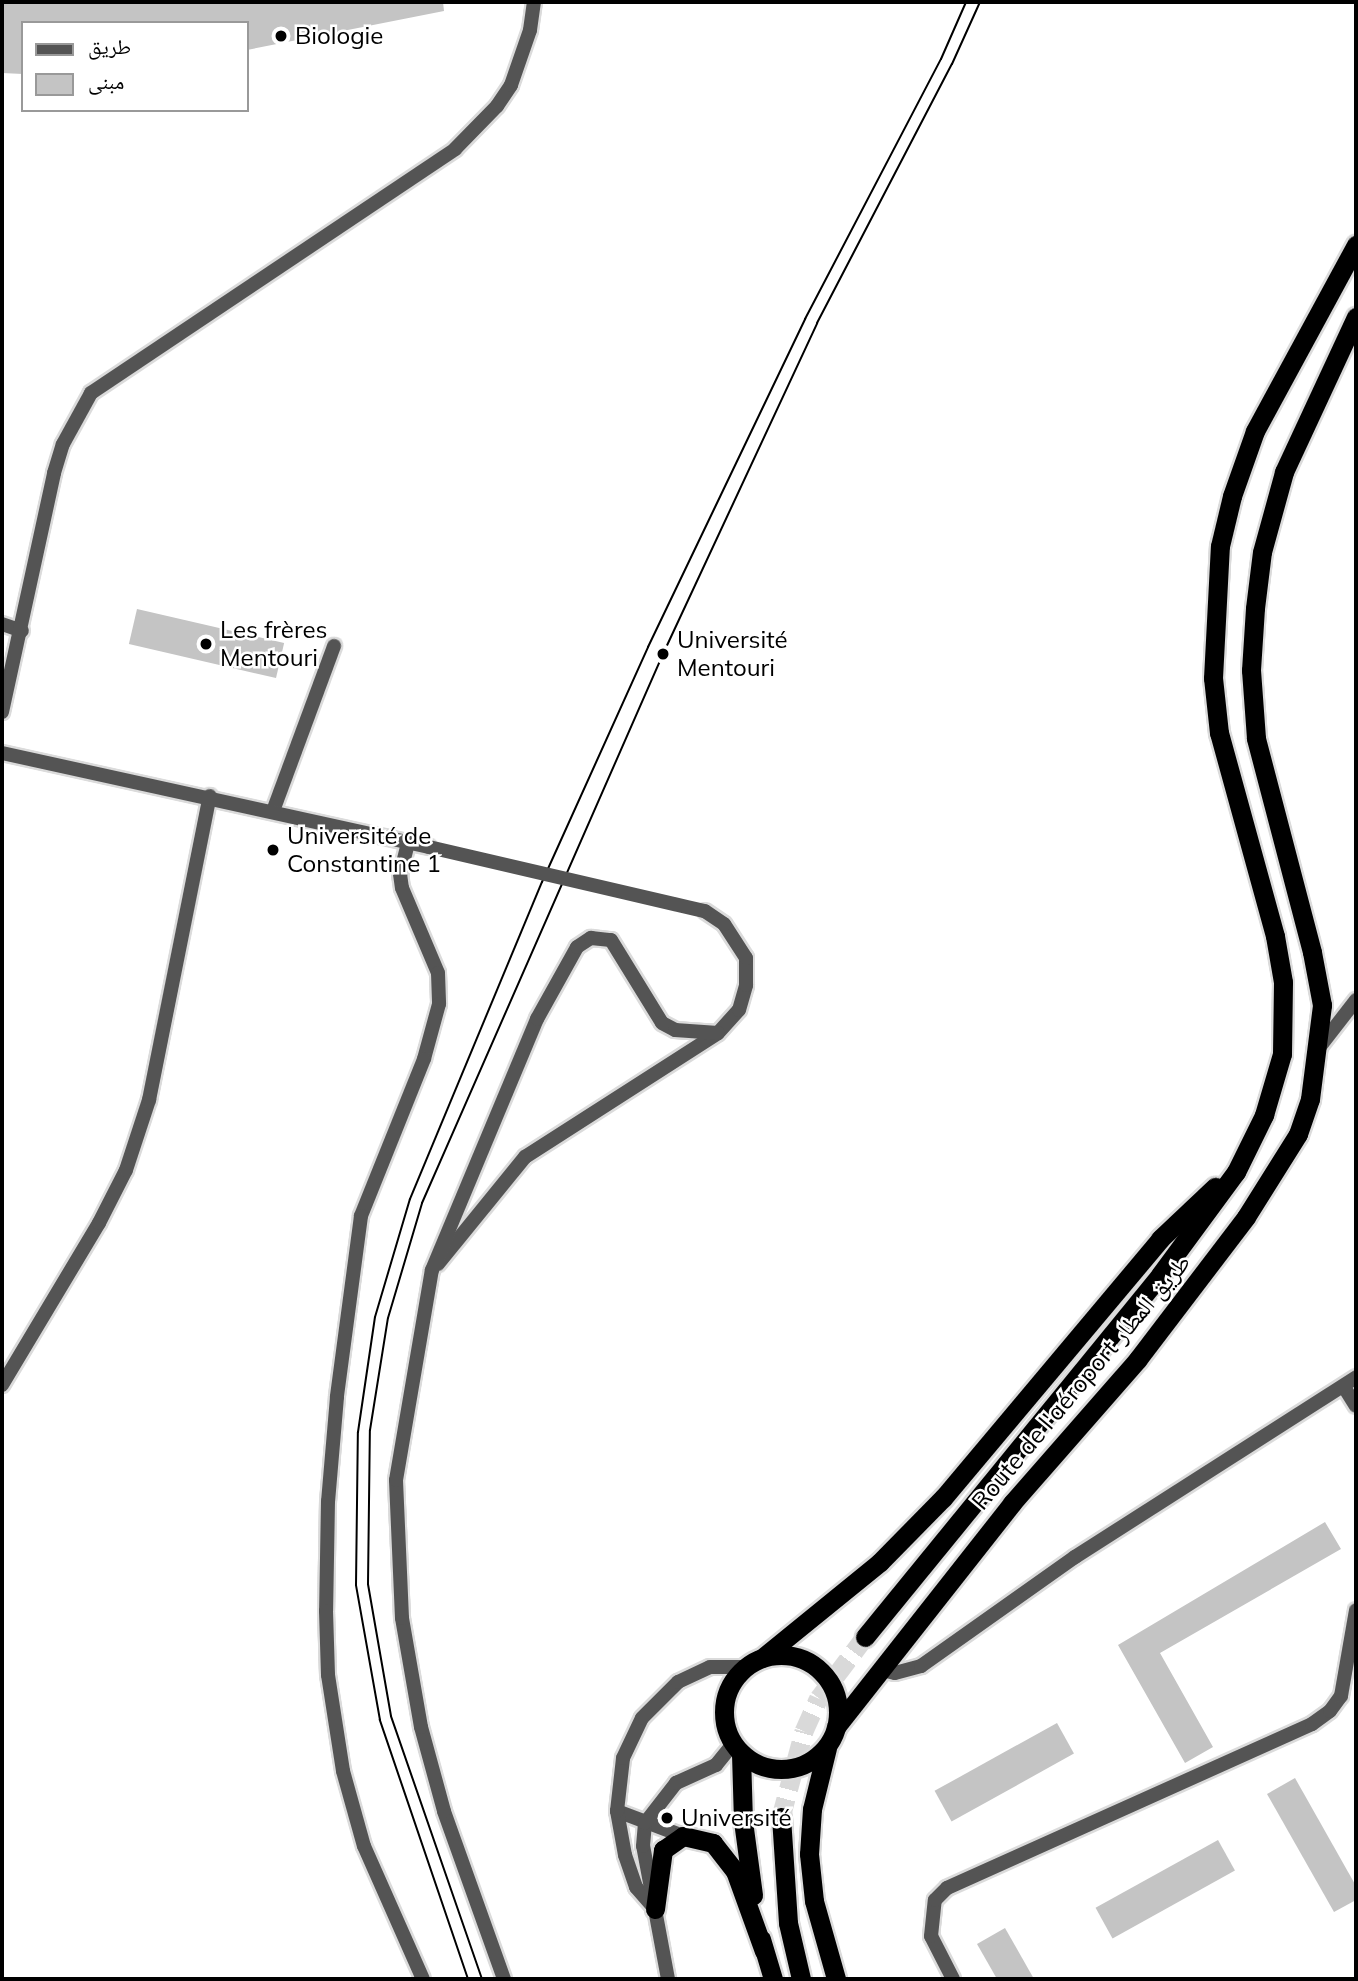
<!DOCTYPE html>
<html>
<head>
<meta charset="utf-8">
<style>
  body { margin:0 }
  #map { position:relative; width:1358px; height:1981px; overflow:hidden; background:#fff; font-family:Mulish,"Noto Naskh Arabic",sans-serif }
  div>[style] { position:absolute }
  .building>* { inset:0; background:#c4c4c4; transform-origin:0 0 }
  .trunk-tunnel>* { height:19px; margin-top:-9.5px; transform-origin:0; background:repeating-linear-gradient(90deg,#d9d9d9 0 19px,transparent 0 29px) }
  .roads { filter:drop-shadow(2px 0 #dbdbdb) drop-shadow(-2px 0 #dbdbdb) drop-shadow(0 2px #dbdbdb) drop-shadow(0 -2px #dbdbdb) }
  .service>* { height:14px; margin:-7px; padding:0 7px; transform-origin:7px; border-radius:7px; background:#545454 }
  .minor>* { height:14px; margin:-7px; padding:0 7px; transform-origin:7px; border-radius:7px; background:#545454 }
  .tertiary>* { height:14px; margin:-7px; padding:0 7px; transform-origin:7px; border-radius:7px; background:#545454 }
  .trunk>* { height:19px; margin:-9.5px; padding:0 9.5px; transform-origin:9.5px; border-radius:9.5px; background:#000 }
  .trunk>.ring { margin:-9.5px; padding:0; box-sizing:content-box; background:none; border:19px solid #000; border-radius:50% }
  .tram>* { height:2px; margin:-1px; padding:0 1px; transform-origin:1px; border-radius:1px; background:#000 }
  .tertiary-bridge>* { height:14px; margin:-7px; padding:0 7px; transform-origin:7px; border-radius:7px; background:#545454 }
  .dots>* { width:19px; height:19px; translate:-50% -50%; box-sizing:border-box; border:4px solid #fff; border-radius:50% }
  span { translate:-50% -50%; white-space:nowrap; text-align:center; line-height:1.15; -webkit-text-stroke:5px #fff; paint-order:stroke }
  .poi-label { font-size:24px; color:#000 }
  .left { translate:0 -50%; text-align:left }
  .street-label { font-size:24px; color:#000 }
  .frame { position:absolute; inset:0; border:4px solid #000; pointer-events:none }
  .legend { position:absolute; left:21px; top:21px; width:228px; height:91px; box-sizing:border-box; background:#fff; border:2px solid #999; margin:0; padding:9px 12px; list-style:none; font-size:21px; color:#000 }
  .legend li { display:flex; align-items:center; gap:14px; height:35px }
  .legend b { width:35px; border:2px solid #999 }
</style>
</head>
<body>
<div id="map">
  <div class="building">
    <i style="clip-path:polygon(2px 2px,443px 2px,444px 11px,247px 50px,247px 23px,23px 23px,23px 74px,2px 73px)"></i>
    <i style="left:137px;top:609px;width:151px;height:36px;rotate:13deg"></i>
    <i style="clip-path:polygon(1325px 1522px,1341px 1549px,1160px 1653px,1213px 1747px,1185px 1763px,1118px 1645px)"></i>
    <i style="left:1057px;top:1723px;width:35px;height:140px;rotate:61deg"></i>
    <i style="clip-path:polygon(1295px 1778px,1356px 1886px,1356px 1900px,1334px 1912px,1267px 1794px)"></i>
    <i style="left:1218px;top:1840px;width:35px;height:140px;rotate:61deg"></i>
    <i style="clip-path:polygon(1005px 1928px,1034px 1979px,997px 1979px,977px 1944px)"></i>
  </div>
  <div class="trunk-tunnel">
    <i style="left:781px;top:1817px;width:89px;rotate:-75deg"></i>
    <i style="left:804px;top:1731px;width:36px;rotate:-66deg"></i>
    <i style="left:819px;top:1698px;width:76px;rotate:-53deg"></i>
  </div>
  <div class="roads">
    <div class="service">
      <i style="left:2px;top:624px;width:21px;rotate:19deg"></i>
      <i style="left:273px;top:811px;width:176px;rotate:-69.7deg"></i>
      <i style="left:408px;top:843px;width:32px;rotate:104deg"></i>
      <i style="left:400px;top:874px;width:14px;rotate:82deg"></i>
      <i style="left:402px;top:888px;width:92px;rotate:67deg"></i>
      <i style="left:438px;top:973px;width:31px;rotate:88deg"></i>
      <i style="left:439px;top:1004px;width:57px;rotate:105.3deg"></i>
      <i style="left:424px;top:1059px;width:169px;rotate:111.9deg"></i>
      <i style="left:361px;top:1216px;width:183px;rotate:97.6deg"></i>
      <i style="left:337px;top:1397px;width:104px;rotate:94.9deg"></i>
      <i style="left:328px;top:1501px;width:110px;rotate:91deg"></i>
      <i style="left:326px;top:1611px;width:64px;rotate:88.2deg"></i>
      <i style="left:328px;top:1675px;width:97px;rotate:81.1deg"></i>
      <i style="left:343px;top:1771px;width:78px;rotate:74.4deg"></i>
      <i style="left:364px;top:1846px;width:145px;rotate:66.1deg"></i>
      <i style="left:617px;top:1811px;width:71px;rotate:20.7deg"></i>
    </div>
    <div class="minor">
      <i style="left:1318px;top:1049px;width:62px;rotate:-52.2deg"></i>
      <i style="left:2px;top:1385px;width:189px;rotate:-59.1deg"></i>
      <i style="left:99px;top:1223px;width:59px;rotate:-63deg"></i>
      <i style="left:126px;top:1170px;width:74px;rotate:-71.8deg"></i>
      <i style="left:149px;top:1100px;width:310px;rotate:-78.7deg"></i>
      <i style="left:1344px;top:1387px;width:22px;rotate:58deg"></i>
      <i style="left:882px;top:1670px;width:13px;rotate:13deg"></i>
      <i style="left:895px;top:1673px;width:27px;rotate:-15deg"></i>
      <i style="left:921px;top:1666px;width:189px;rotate:-35.3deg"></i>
      <i style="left:1075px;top:1557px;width:334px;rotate:-32.6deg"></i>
      <i style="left:953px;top:1979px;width:48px;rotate:-117.1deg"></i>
      <i style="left:931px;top:1936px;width:36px;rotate:-84deg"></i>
      <i style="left:935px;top:1900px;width:17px;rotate:-45deg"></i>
      <i style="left:947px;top:1888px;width:400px;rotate:-24.2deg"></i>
      <i style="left:1312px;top:1724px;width:22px;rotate:-36deg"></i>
      <i style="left:1330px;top:1711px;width:19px;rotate:-54deg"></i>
      <i style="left:1341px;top:1696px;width:87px;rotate:-80.1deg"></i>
    </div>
    <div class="tertiary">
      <i style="left:2px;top:712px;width:245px;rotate:-77.7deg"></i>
      <i style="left:54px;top:473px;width:30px;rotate:-73deg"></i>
      <i style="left:63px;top:444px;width:58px;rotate:-61.2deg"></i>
      <i style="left:91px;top:393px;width:438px;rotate:-33.8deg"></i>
      <i style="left:455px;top:149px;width:60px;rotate:-45.7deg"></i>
      <i style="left:497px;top:106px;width:25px;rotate:-56deg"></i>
      <i style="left:511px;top:85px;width:58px;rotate:-70.9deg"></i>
      <i style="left:530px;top:30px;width:28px;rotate:-82deg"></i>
      <i style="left:2px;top:753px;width:437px;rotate:12.4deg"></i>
      <i style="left:438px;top:1264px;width:138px;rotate:-50.9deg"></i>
      <i style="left:525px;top:1157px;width:229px;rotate:-32.7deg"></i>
      <i style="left:718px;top:1033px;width:31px;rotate:-48deg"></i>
      <i style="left:739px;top:1010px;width:26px;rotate:-74deg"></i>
      <i style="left:746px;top:985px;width:27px;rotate:-90deg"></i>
      <i style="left:746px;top:958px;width:40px;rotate:-122.9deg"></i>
      <i style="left:724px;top:924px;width:23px;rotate:-146deg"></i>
      <i style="left:655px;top:1909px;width:29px;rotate:-131deg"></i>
      <i style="left:636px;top:1887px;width:34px;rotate:-109deg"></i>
      <i style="left:625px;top:1855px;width:45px;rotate:-100.3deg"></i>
      <i style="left:617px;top:1811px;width:53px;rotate:-83.5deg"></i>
      <i style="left:623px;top:1758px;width:44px;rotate:-64.6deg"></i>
      <i style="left:642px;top:1718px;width:51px;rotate:-45deg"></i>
      <i style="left:678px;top:1682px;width:35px;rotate:-25deg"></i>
      <i style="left:710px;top:1667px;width:36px"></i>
      <i style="left:504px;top:1979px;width:178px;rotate:-109.7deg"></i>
      <i style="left:444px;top:1811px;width:87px;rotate:-105.3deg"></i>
      <i style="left:421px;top:1727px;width:111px;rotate:-99.9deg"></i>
      <i style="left:402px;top:1618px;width:138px;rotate:-92.5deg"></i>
      <i style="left:396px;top:1480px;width:213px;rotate:-80.3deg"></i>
      <i style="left:432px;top:1270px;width:272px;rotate:-67.3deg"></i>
      <i style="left:537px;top:1019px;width:82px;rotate:-60.9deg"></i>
      <i style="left:577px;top:947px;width:17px;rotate:-33deg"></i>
      <i style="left:591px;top:938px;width:20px;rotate:6deg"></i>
      <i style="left:611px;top:940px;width:97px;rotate:58.4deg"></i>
      <i style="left:662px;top:1023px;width:15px;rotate:28deg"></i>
      <i style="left:675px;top:1030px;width:43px;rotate:4deg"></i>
      <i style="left:668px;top:1979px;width:135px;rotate:-100.6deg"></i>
      <i style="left:643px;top:1846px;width:23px;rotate:-85deg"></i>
      <i style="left:645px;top:1823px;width:51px;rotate:-52.2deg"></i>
      <i style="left:676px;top:1783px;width:44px;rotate:-24.2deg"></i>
      <i style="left:716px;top:1765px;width:27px;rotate:-51deg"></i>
    </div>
    <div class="trunk">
      <i style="left:865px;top:1637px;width:467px;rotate:-50.8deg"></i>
      <i style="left:1160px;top:1275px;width:128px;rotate:-53.6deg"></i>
      <i style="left:1236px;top:1172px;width:64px;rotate:-63.8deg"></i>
      <i style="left:1264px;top:1115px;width:64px;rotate:-73.6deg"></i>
      <i style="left:1282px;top:1054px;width:72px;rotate:-89.2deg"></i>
      <i style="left:1283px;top:982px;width:47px;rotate:-99.9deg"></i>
      <i style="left:1275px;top:936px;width:211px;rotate:-105.4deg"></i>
      <i style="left:1219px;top:733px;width:55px;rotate:-96.2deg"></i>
      <i style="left:1213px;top:678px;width:132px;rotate:-87deg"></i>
      <i style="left:1220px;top:546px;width:51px;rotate:-76.5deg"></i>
      <i style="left:1232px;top:496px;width:69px;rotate:-70.5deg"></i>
      <i style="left:1255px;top:431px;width:212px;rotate:-61.5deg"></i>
      <i class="ring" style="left:724px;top:1655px;width:95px;height:95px"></i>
      <i style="left:762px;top:1658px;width:152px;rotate:-39.1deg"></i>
      <i style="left:880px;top:1562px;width:90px;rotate:-45.5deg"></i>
      <i style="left:943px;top:1498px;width:338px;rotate:-50deg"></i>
      <i style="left:1160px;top:1239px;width:76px;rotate:-43.4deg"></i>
      <i style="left:836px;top:1727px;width:285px;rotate:-51.8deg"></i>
      <i style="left:1012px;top:1503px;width:191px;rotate:-48.8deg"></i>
      <i style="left:1138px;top:1359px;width:178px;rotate:-52.7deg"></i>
      <i style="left:1246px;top:1217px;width:98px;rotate:-57.9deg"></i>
      <i style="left:1298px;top:1134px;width:37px;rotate:-71deg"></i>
      <i style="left:1310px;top:1099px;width:95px;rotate:-82.7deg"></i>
      <i style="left:1322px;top:1005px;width:54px;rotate:-100.7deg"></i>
      <i style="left:1312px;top:952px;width:221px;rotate:-104.7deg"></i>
      <i style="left:1256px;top:738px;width:68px;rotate:-94.2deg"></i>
      <i style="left:1251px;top:670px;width:62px;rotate:-86.3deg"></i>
      <i style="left:1255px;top:608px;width:56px;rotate:-82.9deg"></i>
      <i style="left:1262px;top:552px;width:83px;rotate:-74.6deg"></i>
      <i style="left:1284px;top:472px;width:171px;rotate:-65.1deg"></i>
      <i style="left:827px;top:1748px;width:63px;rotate:103.8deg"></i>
      <i style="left:812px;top:1809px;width:45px;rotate:93.8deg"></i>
      <i style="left:809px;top:1854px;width:47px;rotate:83.9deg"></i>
      <i style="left:814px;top:1901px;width:81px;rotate:74.2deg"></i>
      <i style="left:741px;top:1754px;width:67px;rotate:88.3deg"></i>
      <i style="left:743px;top:1821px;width:75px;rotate:82.3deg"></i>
      <i style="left:781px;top:1817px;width:106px;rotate:86.2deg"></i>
      <i style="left:788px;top:1923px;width:57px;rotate:76.9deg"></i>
      <i style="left:655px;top:1909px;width:60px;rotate:-82.3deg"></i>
      <i style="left:663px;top:1850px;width:24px;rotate:-35deg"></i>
      <i style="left:683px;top:1836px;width:31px;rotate:13deg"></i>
      <i style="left:713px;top:1843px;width:36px;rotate:52deg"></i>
      <i style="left:735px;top:1871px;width:85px;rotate:70.1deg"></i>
      <i style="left:761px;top:1939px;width:42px;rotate:73.3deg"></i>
    </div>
  </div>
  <div class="tram">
    <i style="left:468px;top:1979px;width:274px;rotate:-108.8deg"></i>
    <i style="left:380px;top:1720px;width:137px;rotate:-100.1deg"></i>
    <i style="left:356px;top:1585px;width:153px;rotate:-89.3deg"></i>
    <i style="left:358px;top:1432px;width:116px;rotate:-81.6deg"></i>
    <i style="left:375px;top:1317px;width:123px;rotate:-73.5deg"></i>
    <i style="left:410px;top:1199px;width:343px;rotate:-67.4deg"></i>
    <i style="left:542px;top:882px;width:258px;rotate:-65.7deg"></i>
    <i style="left:648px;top:647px;width:364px;rotate:-64.4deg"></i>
    <i style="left:805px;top:319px;width:293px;rotate:-62.4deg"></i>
    <i style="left:941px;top:59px;width:62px;rotate:-66.3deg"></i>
    <i style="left:482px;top:1979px;width:278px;rotate:-109.1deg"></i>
    <i style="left:391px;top:1716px;width:134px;rotate:-99.9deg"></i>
    <i style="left:368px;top:1584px;width:154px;rotate:-89.3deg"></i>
    <i style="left:370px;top:1430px;width:113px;rotate:-80.9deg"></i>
    <i style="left:388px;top:1318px;width:120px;rotate:-73.5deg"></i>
    <i style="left:422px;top:1203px;width:600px;rotate:-66.3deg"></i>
    <i style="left:663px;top:654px;width:365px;rotate:-65deg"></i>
    <i style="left:817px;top:323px;width:292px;rotate:-62.5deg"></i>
    <i style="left:952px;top:64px;width:68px;rotate:-65.7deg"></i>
  </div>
  <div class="tertiary-bridge">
    <i style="left:429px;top:847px;width:283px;rotate:13.1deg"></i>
  </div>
  <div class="dots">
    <i style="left:281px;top:36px;background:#000"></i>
    <i style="left:206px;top:644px;background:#000"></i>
    <i style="left:663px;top:654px;background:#000"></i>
    <i style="left:273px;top:850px;background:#000"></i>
    <i style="left:667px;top:1818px;background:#000"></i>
  </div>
  <div class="poi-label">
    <span class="left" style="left:295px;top:36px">Biologie</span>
    <span class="left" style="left:220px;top:644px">Les frères<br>Mentouri</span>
    <span class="left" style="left:677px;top:654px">Université<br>Mentouri</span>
    <span class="left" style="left:287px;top:850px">Université de<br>Constantine 1</span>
    <span class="left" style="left:681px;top:1818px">Université</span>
  </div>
  <div class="street-label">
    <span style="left:1081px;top:1382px;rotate:-50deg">Route de l'aéroport طريق المطار</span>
  </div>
  <div class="frame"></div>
  <ul class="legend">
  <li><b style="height:9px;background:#545454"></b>طريق</li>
  <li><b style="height:19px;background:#c4c4c4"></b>مبنى</li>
  </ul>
</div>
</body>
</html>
